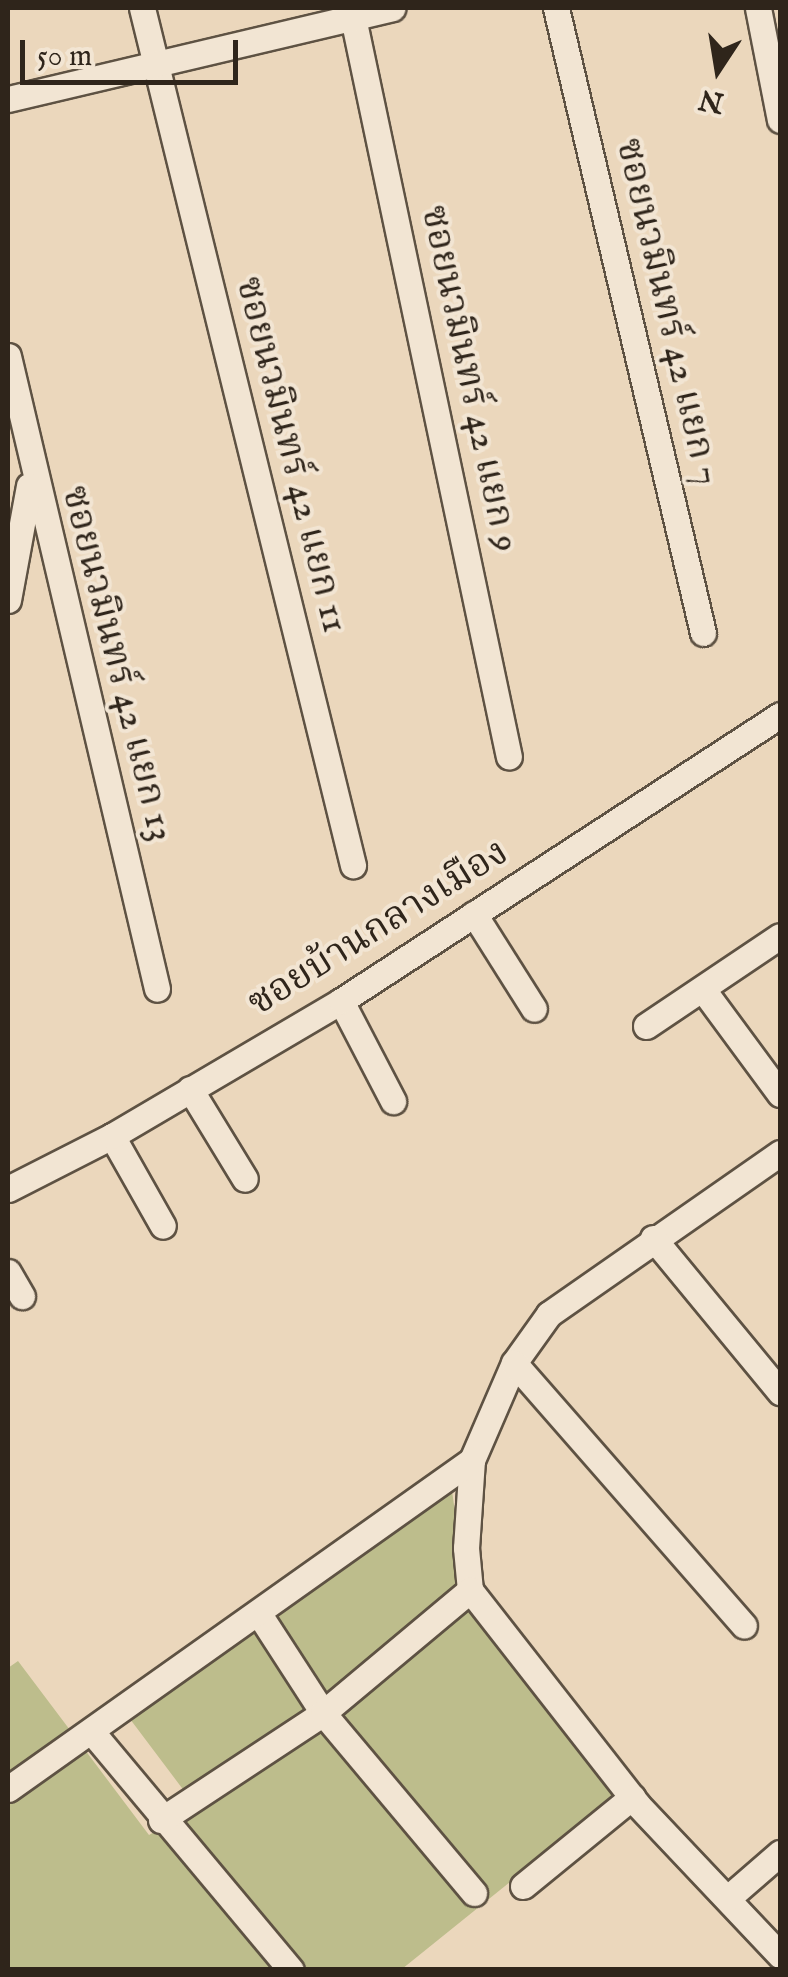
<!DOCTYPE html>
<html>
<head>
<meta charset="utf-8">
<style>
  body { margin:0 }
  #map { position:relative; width:788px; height:1977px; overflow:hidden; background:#ebd7bc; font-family:"IM FELL English","Noto Serif Thai",serif }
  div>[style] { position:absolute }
  .green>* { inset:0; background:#bdbd8c }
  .roads { filter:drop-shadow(2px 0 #5e5243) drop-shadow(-2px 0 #5e5243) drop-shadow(0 2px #5e5243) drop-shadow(0 -2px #5e5243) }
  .minor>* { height:25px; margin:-12.5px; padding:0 12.5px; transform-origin:12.5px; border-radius:12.5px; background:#f2e5d3 }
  span { translate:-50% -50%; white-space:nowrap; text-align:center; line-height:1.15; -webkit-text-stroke:8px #f2e5d3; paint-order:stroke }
  .street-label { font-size:38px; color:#2f251b }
  .frame { position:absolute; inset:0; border:10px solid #2f251b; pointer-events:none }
  .north { position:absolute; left:668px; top:20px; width:100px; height:100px; -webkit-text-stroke:8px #f2e5d3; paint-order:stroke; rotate:192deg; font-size:28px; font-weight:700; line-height:40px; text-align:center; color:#2f251b }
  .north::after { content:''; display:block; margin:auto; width:35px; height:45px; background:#2f251b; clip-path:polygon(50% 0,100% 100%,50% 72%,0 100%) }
  .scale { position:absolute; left:20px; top:40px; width:218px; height:45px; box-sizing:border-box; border:5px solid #2f251b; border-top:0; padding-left:12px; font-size:30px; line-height:35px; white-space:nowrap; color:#2f251b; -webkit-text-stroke:8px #f2e5d3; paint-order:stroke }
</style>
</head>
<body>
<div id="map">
  <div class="green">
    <i style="clip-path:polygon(452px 1491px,469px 1609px,614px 1798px,402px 1969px,8px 1970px,8px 1668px,18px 1661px,149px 1835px,197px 1808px,127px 1715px)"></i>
  </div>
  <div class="roads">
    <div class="minor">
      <i style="left:142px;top:8px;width:883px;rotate:76.17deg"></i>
      <i style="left:351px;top:8px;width:765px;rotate:78.09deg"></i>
      <i style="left:556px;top:8px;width:642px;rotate:76.76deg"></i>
      <i style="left:758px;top:8px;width:114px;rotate:78.9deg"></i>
      <i style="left:8px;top:99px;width:395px;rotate:-13.3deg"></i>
      <i style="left:8px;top:356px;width:650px;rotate:76.75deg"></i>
      <i style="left:8px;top:600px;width:116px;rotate:-79.6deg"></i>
      <i style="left:474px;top:914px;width:112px;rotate:57.7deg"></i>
      <i style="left:704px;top:991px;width:128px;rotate:53.6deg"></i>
      <i style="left:341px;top:1001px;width:113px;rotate:62.5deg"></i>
      <i style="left:646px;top:1026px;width:161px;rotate:-33.9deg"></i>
      <i style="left:190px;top:1089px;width:105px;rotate:58.6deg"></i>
      <i style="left:112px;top:1136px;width:103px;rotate:60.5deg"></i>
      <i style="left:780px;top:1153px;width:282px;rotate:145.1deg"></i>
      <i style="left:549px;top:1314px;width:60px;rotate:125.5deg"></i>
      <i style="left:514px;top:1363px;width:106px;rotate:113.4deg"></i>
      <i style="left:472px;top:1460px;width:88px;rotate:93.9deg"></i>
      <i style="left:466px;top:1548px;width:42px;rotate:84.6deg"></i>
      <i style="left:470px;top:1590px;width:271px;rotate:52deg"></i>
      <i style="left:637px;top:1804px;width:208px;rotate:46.6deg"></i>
      <i style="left:8px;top:1189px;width:117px;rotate:-27deg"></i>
      <i style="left:112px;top:1136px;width:266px;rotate:-30.5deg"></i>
      <i style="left:341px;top:1001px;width:524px;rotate:-33.08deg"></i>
      <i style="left:653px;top:1238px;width:200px;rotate:50.5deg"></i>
      <i style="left:8px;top:1272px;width:28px;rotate:60deg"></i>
      <i style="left:514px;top:1363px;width:349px;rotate:48.8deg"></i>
      <i style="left:259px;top:1614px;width:118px;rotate:57.1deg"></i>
      <i style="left:323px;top:1713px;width:235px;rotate:50deg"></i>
      <i style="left:92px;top:1732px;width:310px;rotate:50.1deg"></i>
      <i style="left:8px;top:1789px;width:569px;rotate:-35.34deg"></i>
      <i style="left:161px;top:1820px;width:194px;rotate:-33.4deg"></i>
      <i style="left:323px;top:1713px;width:192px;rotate:-39.9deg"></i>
      <i style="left:523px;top:1886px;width:141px;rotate:-39.2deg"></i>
      <i style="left:728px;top:1898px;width:69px;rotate:-40.9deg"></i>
    </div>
  </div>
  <div class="street-label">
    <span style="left:666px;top:312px;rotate:77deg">ซอยนวมินทร์ 42 แยก 7</span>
    <span style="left:468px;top:379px;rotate:78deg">ซอยนวมินทร์ 42 แยก 9</span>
    <span style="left:290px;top:455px;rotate:76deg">ซอยนวมินทร์ 42 แยก 11</span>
    <span style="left:116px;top:664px;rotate:76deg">ซอยนวมินทร์ 42 แยก 13</span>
    <span style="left:379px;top:929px;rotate:-32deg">ซอยบ้านกลางเมือง</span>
  </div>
  <div class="frame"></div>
  <div class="north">N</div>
  <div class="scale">50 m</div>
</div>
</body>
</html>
